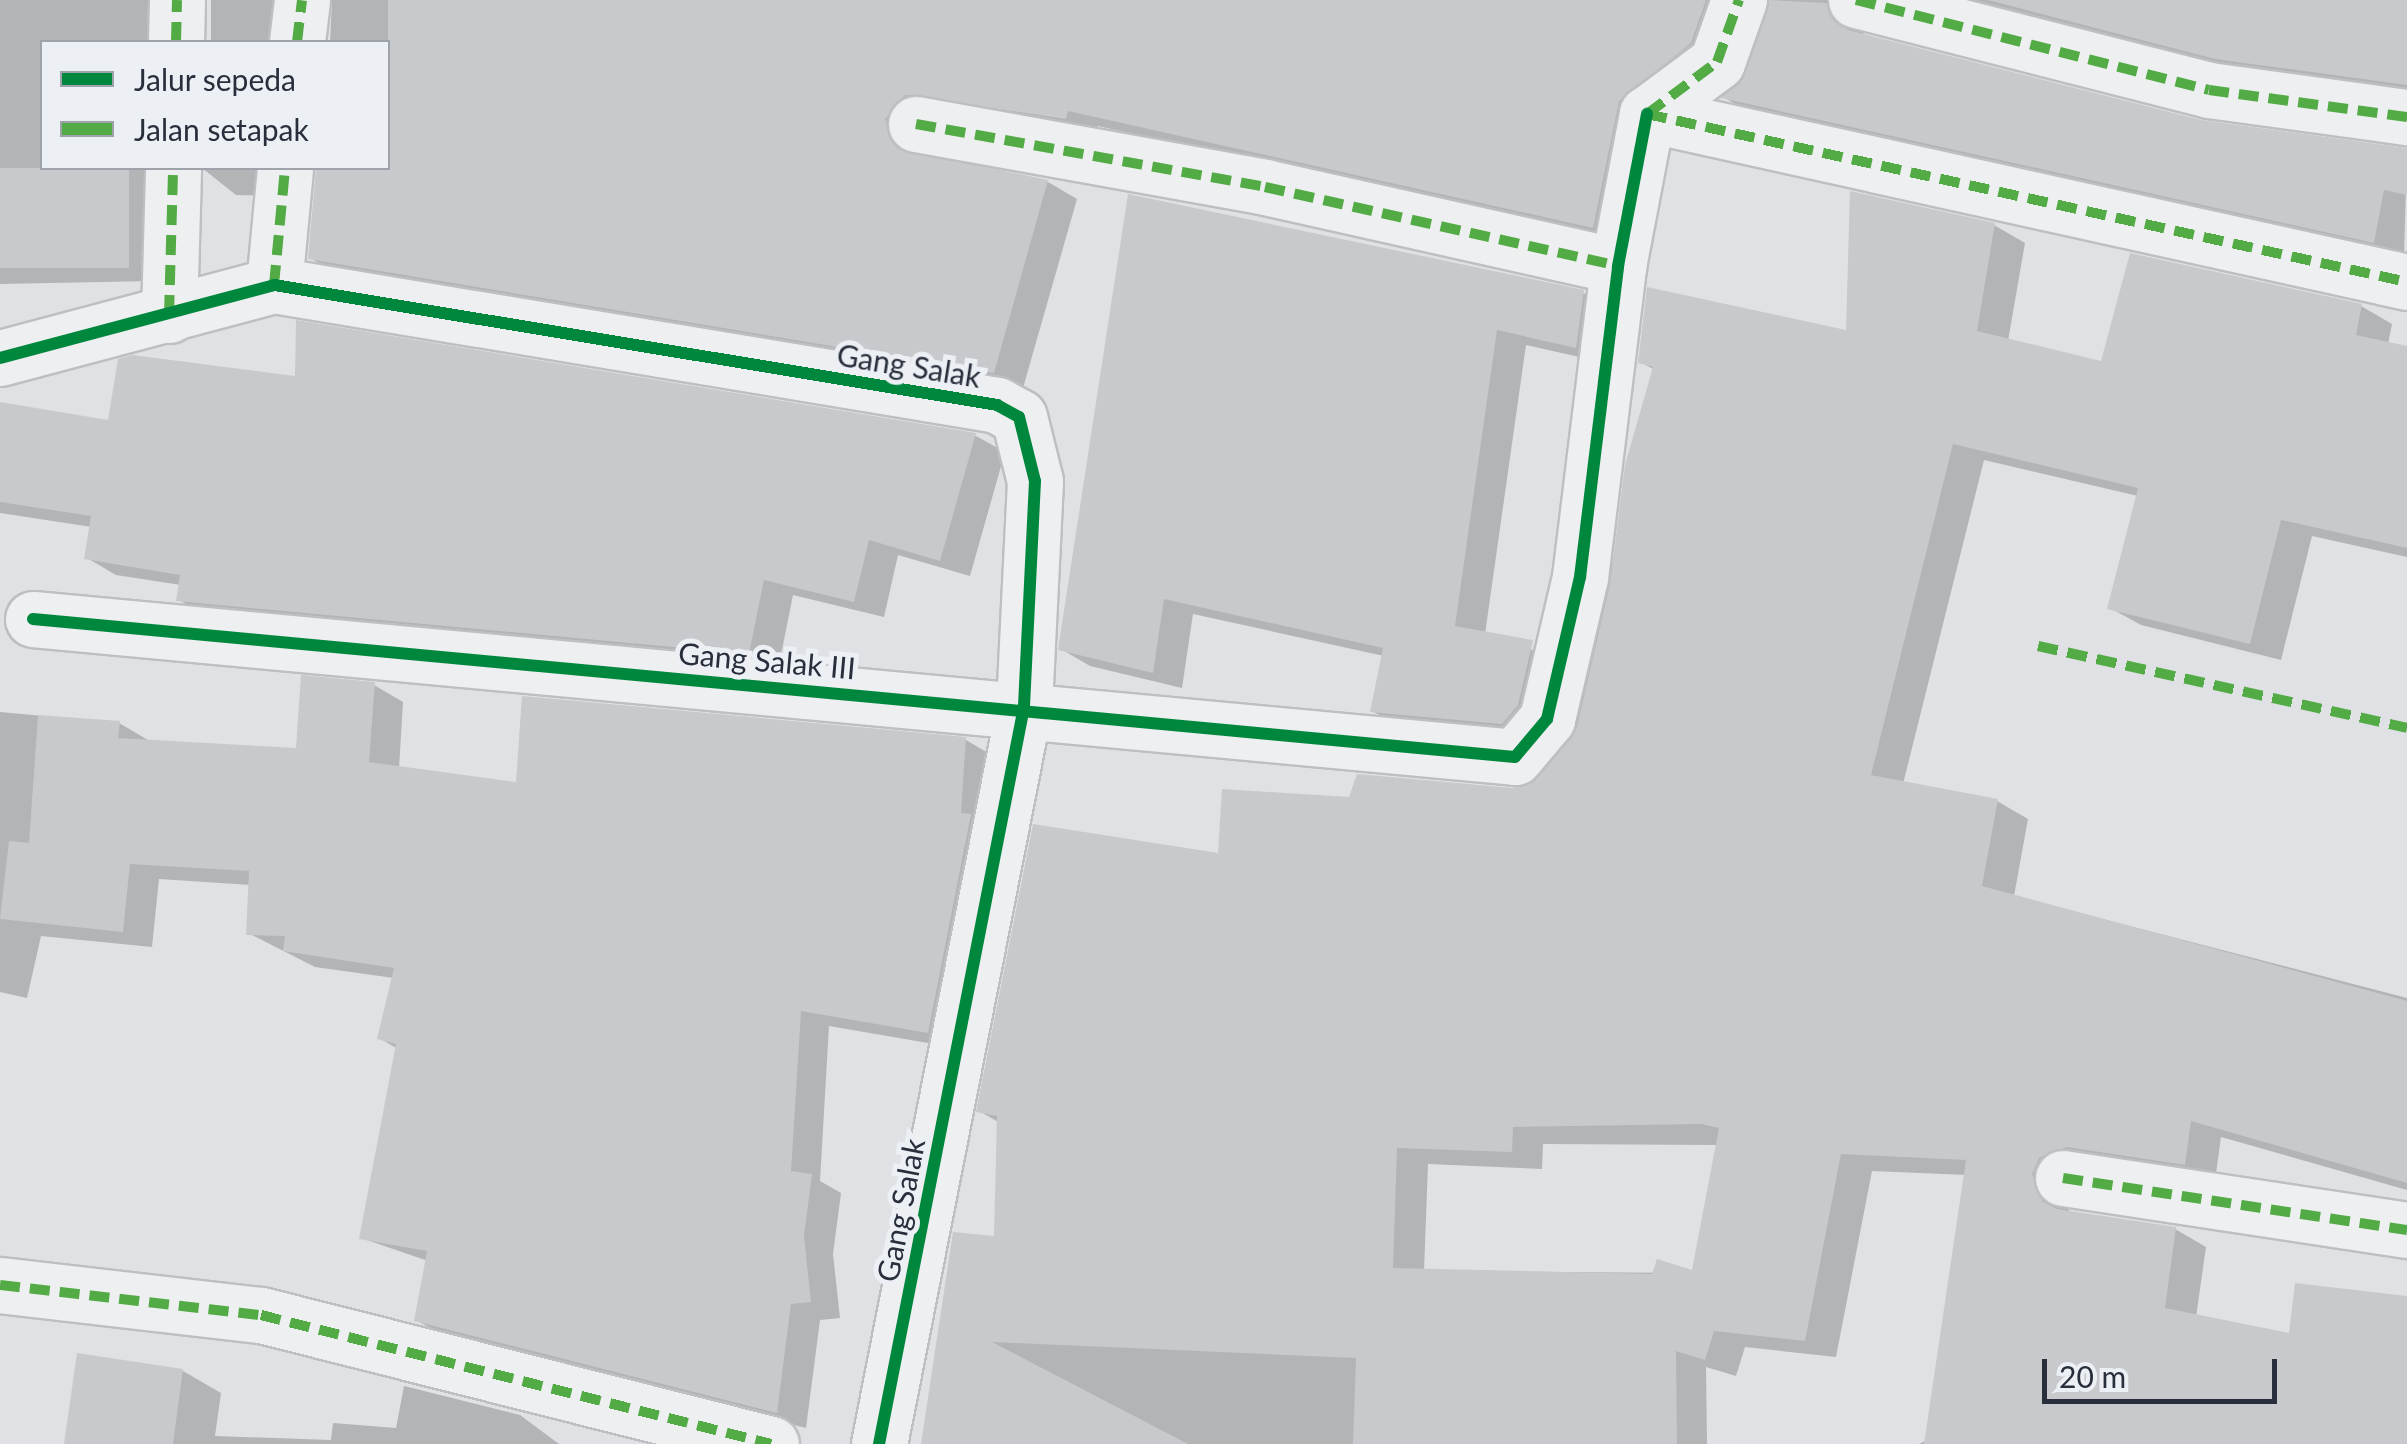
<!DOCTYPE html>
<html>
<head>
<meta charset="utf-8">
<style>
  body { margin:0 }
  #map { position:relative; width:2407px; height:1444px; overflow:hidden; background:#dfe1e4; font-family:Lato,sans-serif }
  div>[style] { position:absolute }
  .shadow>* { inset:0; background:#0003; transform-origin:0 0 }
  .building>* { inset:0; background:#c7c9cc; transform-origin:0 0 }
  .roads { filter:drop-shadow(2px 0 #bdbfc2) drop-shadow(-2px 0 #bdbfc2) drop-shadow(0 2px #bdbfc2) drop-shadow(0 -2px #bdbfc2) }
  .street>* { height:55px; margin:-27.5px; padding:0 27.5px; transform-origin:27.5px; border-radius:27.5px; background:#eeeff0 }
  .quiet>* { height:10px; margin-top:-5px; transform-origin:0; background:repeating-linear-gradient(90deg,#53ab46 0 20px,transparent 0 30px) }
  .cycleway>* { height:12px; margin:-6px; padding:0 6px; transform-origin:6px; border-radius:6px; background:#00873e }
  span { translate:-50% -50%; white-space:nowrap; text-align:center; line-height:1.15; -webkit-text-stroke:10px #eceff4; paint-order:stroke }
  .street-label { font-size:30px; color:#282e3b }
  .legend { position:absolute; left:40px; top:40px; width:350px; height:130px; box-sizing:border-box; background:#eceff4; border:2px solid #9ea2aa; margin:0; padding:12px 18px; list-style:none; font-size:30px; color:#282e3b }
  .legend li { display:flex; align-items:center; gap:20px; height:50px }
  .legend b { width:50px; border:2px solid #9ea2aa }
  .scale { position:absolute; left:2042px; top:1359px; width:235px; height:45px; box-sizing:border-box; border:5px solid #282e3b; border-top:0; padding-left:12px; font-size:30px; line-height:35px; white-space:nowrap; color:#282e3b; -webkit-text-stroke:8px #eceff4; paint-order:stroke }
</style>
</head>
<body>
<div id="map">
  <div class="shadow">
    <i style="clip-path:polygon(0 0,185px 0,174px 42px,42px 42px,42px 168px,182px 168px,153px 281px,0 284px)"></i>
    <i style="left:211px;top:0;width:95px;height:42px"></i>
    <i style="clip-path:polygon(332px 0,1748px 0,1648px 117px,1623px 244px,1098px 126px,1095px 134px,914px 137px,920px 156px,1048px 182px,1077px 199px,1023px 388px,340px 275px,310px 258px,318px 168px,388px 168px,388px 42px,330px 42px)"></i>
    <i style="clip-path:polygon(1770px 0,1836px 0,1856px 12px,1865px 37px,2204px 123px,2407px 149px,2404px 258px,1754px 115px,1725px 98px,1749px 74px)"></i>
    <i style="clip-path:polygon(1951px 0,2407px 0,2407px 97px,2248px 76px)"></i>
    <i style="clip-path:polygon(202px 168px,289px 168px,282px 196px,236px 195px)"></i>
    <i style="clip-path:polygon(1130px 197px,1583px 293px,1612px 310px,1606px 363px,1526px 345px,1485px 634px,1562px 660px,1532px 740px,1402px 728px,1372px 711px,1384px 656px,1193px 614px,1182px 688px,1090px 666px,1061px 649px)"></i>
    <i style="clip-path:polygon(evenodd,1994px 225px,2025px 243px,2008px 341px,2103px 364px,2361px 306px,2392px 324px,2388px 344px,2407px 348px,2407px 557px,2312px 536px,2281px 660px,2141px 625px,2110px 608px,2138px 496px,1984px 460px,1903px 784px,1997px 801px,2028px 819px,2014px 896px,2407px 998px,2407px 1190px,2221px 1137px,2215px 1181px,2062px 1193px,2070px 1213px,2175px 1229px,2206px 1247px,2196px 1317px,2291px 1336px,2407px 1298px,2407px 1444px,1919px 1444px,1927px 1440px,1967px 1175px,1872px 1171px,1836px 1357px,1745px 1347px,1736px 1376px,1706px 1367px,1707px 1444px,926px 1444px,955px 1235px,996px 1239px,1000px 1123px,979px 1111px,1220px 856px,1351px 800px,1513px 791px,1540px 780px,1573px 740px,1655px 370px,1640px 362px,1848px 333px,1994px 225px,1543px 1144px,1719px 1145px,1694px 1273px,1424px 1271px,1428px 1164px,1542px 1169px,1543px 1144px)"></i>
    <i style="clip-path:polygon(299px 323px,976px 436px,1005px 452px,970px 576px,898px 555px,884px 617px,793px 595px,778px 670px,208px 617px,179px 600px,181px 585px,116px 575px,87px 558px,92px 527px,0 513px,0 404px,110px 423px,297px 379px)"></i>
    <i style="clip-path:polygon(374px 685px,403px 702px,399px 769px,519px 785px,966px 740px,995px 757px,957px 1048px,829px 1026px,820px 1181px,841px 1193px,833px 1254px,840px 1318px,820px 1320px,806px 1428px,446px 1337px,416px 1320px,428px 1261px,361px 1238px,398px 1049px,379px 1038px,394px 978px,315px 967px,248px 933px,251px 885px,159px 879px,152px 947px,41px 936px,27px 998px,0 992px,0 712px,119px 723px,148px 740px,298px 751px)"></i>
    <i style="clip-path:polygon(183px 1371px,221px 1393px,215px 1436px,331px 1440px,333px 1423px,396px 1428px,404px 1386px,520px 1415px,559px 1444px,67px 1444px)"></i>
  </div>
  <div class="building">
    <i style="clip-path:polygon(388px 0,1706px 0,1691px 43px,1619px 101px,1593px 228px,1068px 111px,1066px 119px,905px 95px,885px 119px,897px 148px,1048px 180px,994px 373px,308px 259px,316px 168px,388px 168px)"></i>
    <i style="clip-path:polygon(1769px 0,1826px 3px,1848px 30px,2201px 120px,2407px 148px,2407px 195px,2384px 190px,2374px 243px,1721px 98px,1746px 72px)"></i>
    <i style="clip-path:polygon(1988px 0,2407px 0,2407px 85px,2215px 59px)"></i>
    <i style="left:0;top:168px;width:129px;height:100px"></i>
    <i style="clip-path:polygon(evenodd,1850px 191px,1995px 223px,1977px 331px,2101px 361px,2130px 253px,2362px 304px,2356px 335px,2407px 346px,2407px 548px,2281px 520px,2250px 644px,2107px 609px,2138px 488px,1953px 444px,1871px 775px,1998px 799px,1982px 886px,2407px 1001px,2407px 1183px,2191px 1121px,2185px 1165px,2067px 1147px,2039px 1158px,2032px 1174px,2043px 1202px,2057px 1209px,2176px 1227px,2165px 1308px,2289px 1333px,2295px 1283px,2407px 1296px,2407px 1444px,1924px 1444px,1966px 1160px,1841px 1154px,1805px 1341px,1714px 1331px,1705px 1360px,1676px 1351px,1677px 1444px,1353px 1444px,1356px 1358px,992px 1342px,1188px 1444px,921px 1444px,953px 1232px,994px 1236px,997px 1116px,976px 1112px,1033px 824px,1218px 853px,1222px 789px,1349px 797px,1357px 774px,1512px 788px,1538px 778px,1577px 727px,1610px 584px,1625px 465px,1653px 367px,1638px 363px,1647px 287px,1846px 330px,1850px 191px,1701px 1124px,1719px 1128px,1692px 1270px,1657px 1259px,1652px 1274px,1393px 1268px,1397px 1148px,1512px 1152px,1513px 1127px,1701px 1124px)"></i>
    <i style="clip-path:polygon(1128px 194px,1584px 290px,1576px 348px,1497px 330px,1455px 626px,1533px 640px,1518px 705px,1502px 724px,1370px 712px,1383px 648px,1164px 599px,1153px 673px,1058px 650px)"></i>
    <i style="clip-path:polygon(296px 320px,976px 433px,940px 561px,869px 540px,854px 602px,764px 580px,749px 654px,176px 601px,180px 575px,84px 559px,91px 516px,0 502px,0 402px,108px 420px,118px 359px,132px 355px,295px 376px)"></i>
    <i style="clip-path:polygon(301px 675px,375px 682px,369px 762px,516px 782px,522px 696px,966px 737px,961px 813px,971px 814px,928px 1033px,801px 1011px,791px 1171px,812px 1174px,804px 1236px,811px 1302px,791px 1304px,777px 1413px,414px 1321px,427px 1251px,359px 1239px,396px 1044px,377px 1039px,394px 968px,283px 951px,285px 936px,246px 935px,249px 871px,130px 864px,123px 932px,0 919px,9px 841px,29px 843px,38px 715px,120px 721px,118px 738px,296px 748px)"></i>
    <i style="clip-path:polygon(77px 1353px,183px 1369px,173px 1444px,64px 1444px)"></i>
  </div>
  <div class="roads">
    <div class="street">
      <i style="left:1856px;top:0;width:364px;rotate:14.3deg"></i>
      <i style="left:2209px;top:90px;width:200px;rotate:7.8deg"></i>
      <i style="left:176px;top:42px;width:42px;rotate:-88.6deg"></i>
      <i style="left:297px;top:42px;width:42px;rotate:-83.2deg"></i>
      <i style="left:1647px;top:114px;width:778px;rotate:12.46deg"></i>
      <i style="left:1647px;top:114px;width:87px;rotate:-36.6deg"></i>
      <i style="left:1717px;top:62px;width:66px;rotate:-70.5deg"></i>
      <i style="left:916px;top:124px;width:355px;rotate:10.2deg"></i>
      <i style="left:1265px;top:187px;width:362px;rotate:12.6deg"></i>
      <i style="left:274px;top:285px;width:118px;rotate:-84.6deg"></i>
      <i style="left:169px;top:315px;width:147px;rotate:-88.4deg"></i>
      <i style="left:0;top:358px;width:284px;rotate:-14.9deg"></i>
      <i style="left:274px;top:285px;width:733px;rotate:9.42deg"></i>
      <i style="left:997px;top:405px;width:25px;rotate:29deg"></i>
      <i style="left:1019px;top:417px;width:66px;rotate:76deg"></i>
      <i style="left:1035px;top:481px;width:226px;rotate:92.8deg"></i>
      <i style="left:1024px;top:707px;width:751px;rotate:101.13deg"></i>
      <i style="left:33px;top:619px;width:1488px;rotate:5.32deg"></i>
      <i style="left:1515px;top:757px;width:50px;rotate:-49.9deg"></i>
      <i style="left:1547px;top:719px;width:146px;rotate:-76.9deg"></i>
      <i style="left:1580px;top:577px;width:313px;rotate:-83deg"></i>
      <i style="left:1618px;top:266px;width:155px;rotate:-79.2deg"></i>
      <i style="left:2063px;top:1178px;width:348px;rotate:8.6deg"></i>
      <i style="left:0;top:1285px;width:263px;rotate:6.6deg"></i>
      <i style="left:261px;top:1315px;width:526px;rotate:14.19deg"></i>
    </div>
  </div>
  <div class="quiet">
    <i style="left:1856px;top:0;width:364px;rotate:14.3deg"></i>
    <i style="left:2209px;top:90px;width:200px;rotate:7.8deg"></i>
    <i style="left:176px;top:42px;width:42px;rotate:-88.6deg"></i>
    <i style="left:297px;top:42px;width:42px;rotate:-83.2deg"></i>
    <i style="left:1647px;top:114px;width:778px;rotate:12.46deg"></i>
    <i style="left:1647px;top:114px;width:87px;rotate:-36.6deg"></i>
    <i style="left:1717px;top:62px;width:66px;rotate:-70.5deg"></i>
    <i style="left:916px;top:124px;width:355px;rotate:10.2deg"></i>
    <i style="left:1265px;top:187px;width:362px;rotate:12.6deg"></i>
    <i style="left:274px;top:285px;width:118px;rotate:-84.6deg"></i>
    <i style="left:169px;top:315px;width:147px;rotate:-88.4deg"></i>
    <i style="left:2038px;top:646px;width:378px;rotate:12.5deg"></i>
    <i style="left:2063px;top:1178px;width:348px;rotate:8.6deg"></i>
    <i style="left:0;top:1285px;width:263px;rotate:6.6deg"></i>
    <i style="left:261px;top:1315px;width:526px;rotate:14.19deg"></i>
  </div>
  <div class="cycleway">
    <i style="left:0;top:358px;width:284px;rotate:-14.9deg"></i>
    <i style="left:274px;top:285px;width:733px;rotate:9.42deg"></i>
    <i style="left:997px;top:405px;width:25px;rotate:29deg"></i>
    <i style="left:1019px;top:417px;width:66px;rotate:76deg"></i>
    <i style="left:1035px;top:481px;width:226px;rotate:92.8deg"></i>
    <i style="left:1024px;top:707px;width:751px;rotate:101.13deg"></i>
    <i style="left:33px;top:619px;width:1488px;rotate:5.32deg"></i>
    <i style="left:1515px;top:757px;width:50px;rotate:-49.9deg"></i>
    <i style="left:1547px;top:719px;width:146px;rotate:-76.9deg"></i>
    <i style="left:1580px;top:577px;width:313px;rotate:-83deg"></i>
    <i style="left:1618px;top:266px;width:155px;rotate:-79.2deg"></i>
  </div>
  <div class="street-label">
    <span style="left:909px;top:365px;rotate:9deg">Gang Salak</span>
    <span style="left:767px;top:660px;rotate:5deg">Gang Salak III</span>
    <span style="left:900px;top:1210px;rotate:-79deg">Gang Salak</span>
  </div>
  <ul class="legend">
  <li><b style="height:12px;background:#00873e"></b>Jalur sepeda</li>
  <li><b style="height:12px;background:#53ab46"></b>Jalan setapak</li>
  </ul>
  <div class="scale">20 m</div>
</div>
</body>
</html>
